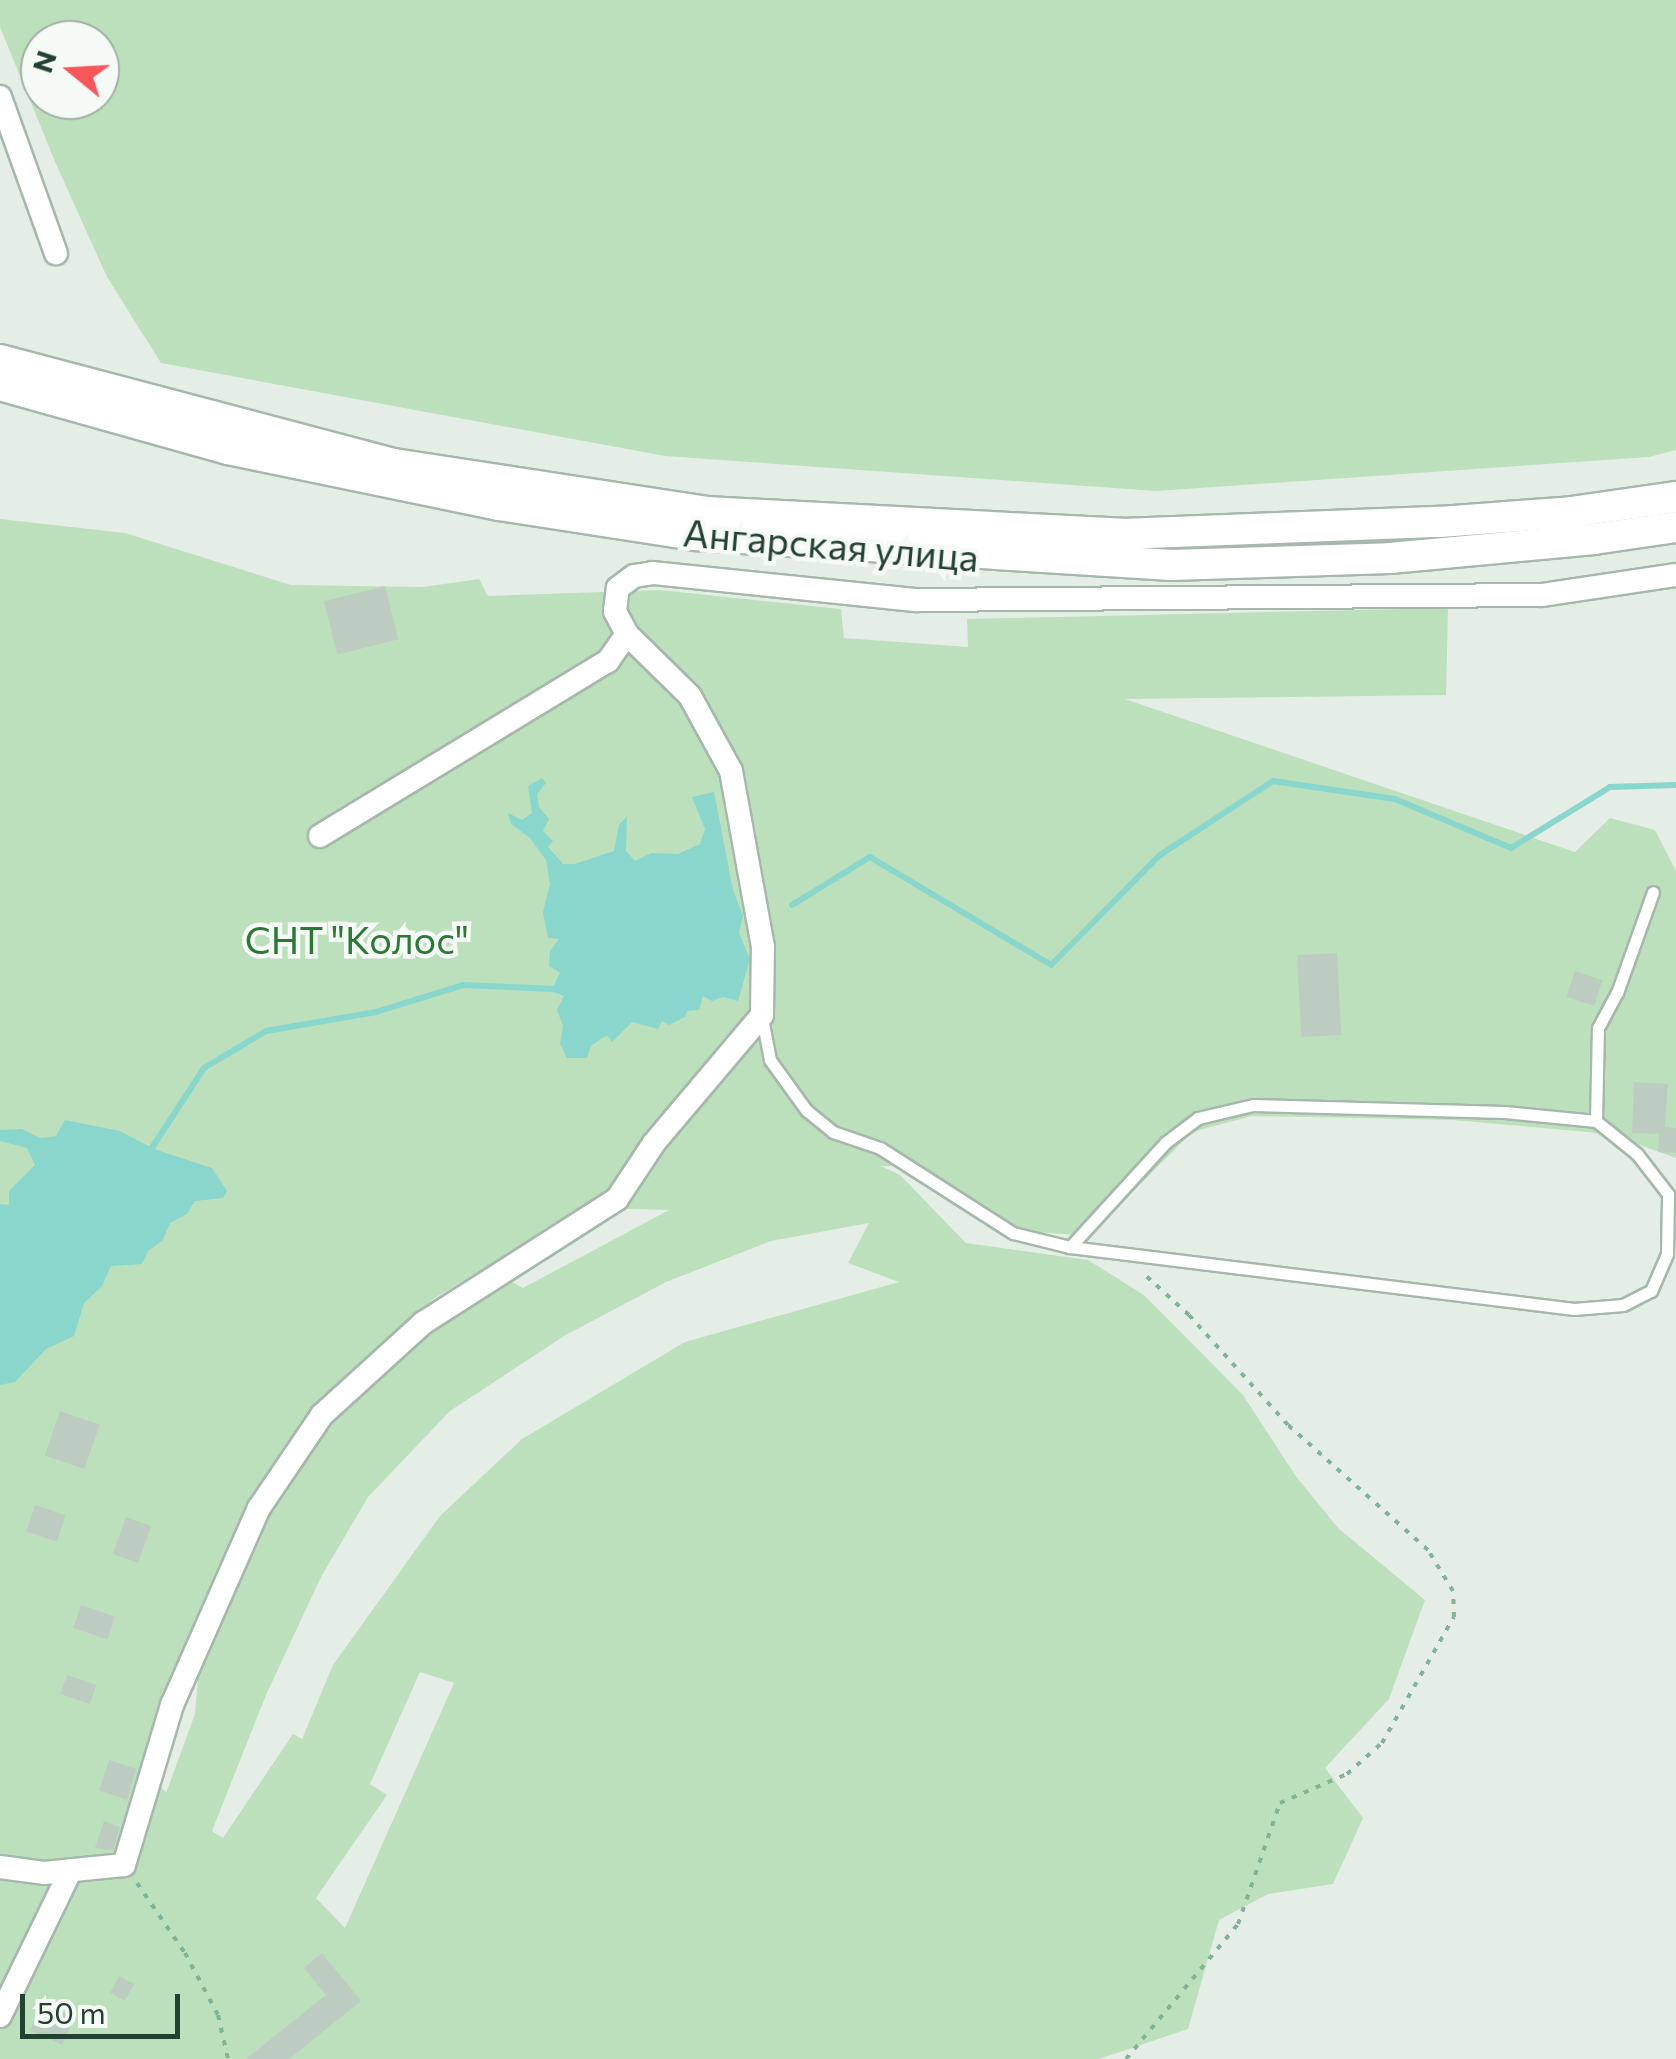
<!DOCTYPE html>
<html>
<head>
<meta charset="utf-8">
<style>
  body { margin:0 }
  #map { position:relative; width:1676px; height:2059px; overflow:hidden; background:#e4eee7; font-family:Commissioner,sans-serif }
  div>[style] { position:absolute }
  .green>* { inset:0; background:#bce0bc }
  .water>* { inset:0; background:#89d6cd }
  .stream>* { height:6px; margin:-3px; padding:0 3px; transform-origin:3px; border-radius:3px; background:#89d6cd }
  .building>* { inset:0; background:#bcccc1; transform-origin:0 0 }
  .path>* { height:4px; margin-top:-2px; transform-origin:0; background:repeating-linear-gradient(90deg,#82b397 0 5px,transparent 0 13px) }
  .roads { filter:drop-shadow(2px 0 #a6b7ac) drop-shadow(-2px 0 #a6b7ac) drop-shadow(0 2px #a6b7ac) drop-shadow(0 -2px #a6b7ac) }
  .service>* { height:11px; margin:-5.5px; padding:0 5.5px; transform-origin:5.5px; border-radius:5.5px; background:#fff }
  .minor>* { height:22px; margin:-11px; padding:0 11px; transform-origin:11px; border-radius:11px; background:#fff }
  .secondary>* { height:30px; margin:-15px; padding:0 15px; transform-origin:15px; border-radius:15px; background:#fff }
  span { translate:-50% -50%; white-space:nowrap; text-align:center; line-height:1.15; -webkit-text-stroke:9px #f5faf6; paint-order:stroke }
  .street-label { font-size:38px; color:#224130 }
  .park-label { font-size:38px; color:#297a33 }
  .north { position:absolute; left:20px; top:20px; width:100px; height:100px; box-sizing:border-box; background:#f5faf6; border:2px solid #a1b0a7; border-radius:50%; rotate:288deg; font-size:28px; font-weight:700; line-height:40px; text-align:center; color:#224130 }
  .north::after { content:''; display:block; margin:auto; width:35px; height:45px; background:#f9565b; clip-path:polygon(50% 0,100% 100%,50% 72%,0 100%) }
  .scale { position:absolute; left:20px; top:1994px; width:160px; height:45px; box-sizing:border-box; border:5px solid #224130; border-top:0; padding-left:12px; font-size:30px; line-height:35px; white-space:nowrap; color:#224130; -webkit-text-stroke:8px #f5faf6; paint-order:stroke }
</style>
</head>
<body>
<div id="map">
  <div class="green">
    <i style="clip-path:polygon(evenodd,0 0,1676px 0,1676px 450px,1649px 457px,1156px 491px,665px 456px,161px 363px,107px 277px,56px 164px,0 27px,0 0,40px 40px,100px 40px,100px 100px,40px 100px,40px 40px)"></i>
    <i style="clip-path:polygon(evenodd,0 519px,125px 533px,291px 585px,423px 587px,479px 579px,488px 596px,660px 590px,841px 609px,844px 638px,968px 647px,967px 619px,1448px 608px,1446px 695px,1125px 699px,1575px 852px,1610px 818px,1655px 830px,1676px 871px,1676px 1158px,1609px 1134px,1453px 1120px,1252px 1116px,1192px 1132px,1089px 1236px,1023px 1231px,919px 1166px,881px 1166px,900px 1175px,966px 1243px,1088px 1260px,1144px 1295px,1243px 1395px,1295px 1475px,1338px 1528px,1425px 1600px,1389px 1699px,1325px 1768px,1363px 1818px,1333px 1884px,1268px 1894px,1219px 1920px,1188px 2029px,1099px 2059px,0 2059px,0 519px,596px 1208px,669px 1210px,523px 1288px,510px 1281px,430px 1325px,329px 1419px,249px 1516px,269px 1471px,433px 1299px,480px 1271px,535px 1250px,596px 1208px,0 519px,869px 1223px,848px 1263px,899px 1282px,685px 1342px,522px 1439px,440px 1516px,333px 1665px,302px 1739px,293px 1734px,223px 1838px,212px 1831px,266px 1695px,321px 1577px,368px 1497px,450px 1411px,564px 1336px,666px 1282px,771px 1241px,869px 1223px,0 519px,200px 1656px,195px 1714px,166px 1793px,145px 1766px,200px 1656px,0 519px,420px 1672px,454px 1683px,345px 1928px,316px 1898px,387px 1795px,370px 1784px,420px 1672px)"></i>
  </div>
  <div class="water">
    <i style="clip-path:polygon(542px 778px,546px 783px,537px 794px,539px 807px,549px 819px,543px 831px,553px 841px,548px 847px,563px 864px,575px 864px,614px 851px,619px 825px,627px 816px,626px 851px,635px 861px,651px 853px,678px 854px,700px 844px,705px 829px,692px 797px,714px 792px,733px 890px,743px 916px,739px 933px,750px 959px,738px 1001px,723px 997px,712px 1001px,703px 996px,699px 1010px,687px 1011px,685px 1017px,669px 1025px,662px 1021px,658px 1029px,632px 1022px,612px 1042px,607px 1035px,591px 1046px,587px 1058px,567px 1058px,560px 1044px,563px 1026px,557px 1010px,564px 996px,551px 991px,560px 973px,549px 966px,550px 951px,559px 939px,548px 938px,543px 912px,550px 884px,546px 860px,530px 838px,511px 824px,508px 813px,522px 820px,532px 813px,528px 786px)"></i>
    <i style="clip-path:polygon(65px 1120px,120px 1131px,154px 1149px,212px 1168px,227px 1191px,223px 1198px,195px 1201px,187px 1214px,170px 1223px,163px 1240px,148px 1251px,142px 1264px,111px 1266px,102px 1286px,84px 1303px,74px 1336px,46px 1349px,15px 1382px,0 1385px,0 1204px,9px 1205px,9px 1191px,35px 1165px,27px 1148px,0 1141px,0 1130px,22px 1129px,40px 1138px,56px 1136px)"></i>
  </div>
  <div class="stream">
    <i style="left:792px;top:905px;width:92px;rotate:-31.6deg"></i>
    <i style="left:870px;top:857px;width:211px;rotate:30.8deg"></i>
    <i style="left:1051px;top:965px;width:155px;rotate:-45.3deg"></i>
    <i style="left:1160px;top:855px;width:135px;rotate:-33.2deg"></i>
    <i style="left:1273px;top:781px;width:123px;rotate:8.4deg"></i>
    <i style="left:1395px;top:799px;width:126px;rotate:22.9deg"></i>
    <i style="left:1511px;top:848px;width:116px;rotate:-31.6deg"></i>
    <i style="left:1610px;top:787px;width:66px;rotate:-1.7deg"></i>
    <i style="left:148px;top:1154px;width:103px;rotate:-56.9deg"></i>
    <i style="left:204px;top:1068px;width:72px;rotate:-30.8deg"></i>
    <i style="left:266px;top:1031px;width:112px;rotate:-9.8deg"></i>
    <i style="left:376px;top:1012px;width:91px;rotate:-17.2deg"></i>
    <i style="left:463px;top:985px;width:94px;rotate:2.4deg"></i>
  </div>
  <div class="building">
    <i style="left:385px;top:586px;width:55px;height:63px;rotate:76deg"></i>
    <i style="left:1337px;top:953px;width:82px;height:40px;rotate:87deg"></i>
    <i style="left:1575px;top:971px;width:29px;height:27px;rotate:18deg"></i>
    <i style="clip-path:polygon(1634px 1082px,1668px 1084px,1665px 1127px,1676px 1128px,1676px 1153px,1658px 1152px,1659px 1134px,1632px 1133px)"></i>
    <i style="left:60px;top:1411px;width:42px;height:47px;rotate:19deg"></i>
    <i style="left:35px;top:1505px;width:32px;height:28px;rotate:18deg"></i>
    <i style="left:126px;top:1517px;width:27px;height:39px;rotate:20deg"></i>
    <i style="left:81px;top:1605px;width:36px;height:24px;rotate:19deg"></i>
    <i style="left:67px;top:1675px;width:31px;height:20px;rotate:19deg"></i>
    <i style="left:109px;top:1760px;width:29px;height:32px;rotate:18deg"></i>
    <i style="clip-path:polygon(104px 1821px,120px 1827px,113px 1851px,95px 1848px)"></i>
    <i style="clip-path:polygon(322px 1953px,361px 2001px,289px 2059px,246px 2059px,326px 1995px,304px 1968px)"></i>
    <i style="left:119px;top:1976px;width:17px;height:19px;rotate:28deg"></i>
    <i style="left:42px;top:2004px;width:35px;height:29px;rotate:24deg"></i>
  </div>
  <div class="path">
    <i style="left:137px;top:1883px;width:85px;rotate:55.6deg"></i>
    <i style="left:185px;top:1953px;width:70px;rotate:62deg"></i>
    <i style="left:218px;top:2015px;width:45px;rotate:77.2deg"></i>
    <i style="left:1126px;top:2059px;width:175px;rotate:-50.3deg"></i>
    <i style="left:1238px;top:1924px;width:128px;rotate:-70.9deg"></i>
    <i style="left:1280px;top:1803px;width:73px;rotate:-23.4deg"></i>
    <i style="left:1347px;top:1774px;width:47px;rotate:-41.5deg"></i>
    <i style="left:1382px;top:1743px;width:145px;rotate:-60.3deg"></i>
    <i style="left:1454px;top:1617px;width:26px;rotate:-92deg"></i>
    <i style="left:1453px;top:1591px;width:48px;rotate:-121.4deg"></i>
    <i style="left:1428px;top:1550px;width:188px;rotate:-138.2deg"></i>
    <i style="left:1288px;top:1425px;width:148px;rotate:-132deg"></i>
    <i style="left:1189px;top:1315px;width:62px;rotate:-137.6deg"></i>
  </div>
  <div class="roads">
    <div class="service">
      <i style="left:762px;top:1018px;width:43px;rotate:79.2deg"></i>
      <i style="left:770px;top:1060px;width:62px;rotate:54.2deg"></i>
      <i style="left:806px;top:1110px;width:35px;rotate:39deg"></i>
      <i style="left:833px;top:1132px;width:50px;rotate:18.8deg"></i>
      <i style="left:880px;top:1148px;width:158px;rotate:32.6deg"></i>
      <i style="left:1013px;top:1233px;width:59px;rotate:13.8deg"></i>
      <i style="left:1070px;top:1247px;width:508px;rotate:7.01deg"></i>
      <i style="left:1574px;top:1309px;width:49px;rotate:-4.7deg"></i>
      <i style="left:1623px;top:1305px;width:31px;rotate:-27deg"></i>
      <i style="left:1651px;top:1291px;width:40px;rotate:-66.6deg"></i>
      <i style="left:1667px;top:1254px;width:60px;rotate:-89deg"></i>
      <i style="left:1668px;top:1194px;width:51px;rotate:-127.8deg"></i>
      <i style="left:1637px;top:1154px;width:53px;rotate:-141.2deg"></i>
      <i style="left:1596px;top:1121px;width:92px;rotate:-174.4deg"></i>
      <i style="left:1504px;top:1112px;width:251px;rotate:-178.4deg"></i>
      <i style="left:1253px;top:1105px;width:57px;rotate:166.7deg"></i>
      <i style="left:1198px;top:1118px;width:41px;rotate:142.9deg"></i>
      <i style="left:1165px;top:1143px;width:141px;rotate:132.4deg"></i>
      <i style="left:1596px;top:1121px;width:93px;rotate:-88.8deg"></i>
      <i style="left:1598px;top:1028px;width:40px;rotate:-62deg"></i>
      <i style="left:1617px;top:993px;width:107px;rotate:-70.4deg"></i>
    </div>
    <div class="minor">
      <i style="left:0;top:97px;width:166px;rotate:70.3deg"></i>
      <i style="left:320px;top:836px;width:337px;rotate:-31.3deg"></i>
      <i style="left:608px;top:661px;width:33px;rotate:-55deg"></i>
      <i style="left:0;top:1867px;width:44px;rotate:7.8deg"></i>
      <i style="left:44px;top:1873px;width:80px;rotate:-5.7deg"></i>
      <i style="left:124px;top:1865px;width:167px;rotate:-73.3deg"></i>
      <i style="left:172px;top:1705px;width:215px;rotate:-66.2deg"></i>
      <i style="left:259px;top:1508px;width:112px;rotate:-55.9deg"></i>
      <i style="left:322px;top:1415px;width:137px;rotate:-42.3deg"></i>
      <i style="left:423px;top:1323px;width:230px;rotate:-32.6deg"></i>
      <i style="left:617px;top:1199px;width:67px;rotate:-56.5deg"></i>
      <i style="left:654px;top:1143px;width:167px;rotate:-49.8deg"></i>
      <i style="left:762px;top:1015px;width:68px;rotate:-89.2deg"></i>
      <i style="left:763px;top:947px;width:179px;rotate:-100.3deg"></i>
      <i style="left:731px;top:771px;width:85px;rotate:-118.7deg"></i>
      <i style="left:690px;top:696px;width:88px;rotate:-135.5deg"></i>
      <i style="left:627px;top:634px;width:26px;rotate:-118deg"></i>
      <i style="left:615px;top:611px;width:23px;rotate:-83deg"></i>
      <i style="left:618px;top:588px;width:20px;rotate:-37deg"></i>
      <i style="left:634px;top:576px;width:19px;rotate:-9deg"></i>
      <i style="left:653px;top:573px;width:264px;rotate:5.9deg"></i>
      <i style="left:916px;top:600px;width:626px;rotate:-0.46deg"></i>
      <i style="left:1542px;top:595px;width:135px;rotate:-8.5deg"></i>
      <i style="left:0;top:2016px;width:162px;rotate:-64.1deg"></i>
    </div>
    <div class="secondary">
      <i style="left:0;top:360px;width:407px;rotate:14.8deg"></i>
      <i style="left:394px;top:464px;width:316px;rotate:8.7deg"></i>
      <i style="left:706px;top:512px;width:417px;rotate:3deg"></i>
      <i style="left:1122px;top:534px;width:318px;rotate:-2.2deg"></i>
      <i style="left:1440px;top:522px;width:132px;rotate:-4.3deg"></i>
      <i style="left:1572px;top:512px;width:105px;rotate:-8.2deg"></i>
      <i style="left:0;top:385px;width:237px;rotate:15.7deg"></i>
      <i style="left:228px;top:449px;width:277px;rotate:11.7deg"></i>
      <i style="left:499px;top:505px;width:197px;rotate:8.7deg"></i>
      <i style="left:694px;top:535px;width:478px;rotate:3.6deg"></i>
      <i style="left:1171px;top:565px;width:219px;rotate:-1.8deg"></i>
      <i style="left:1390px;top:558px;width:205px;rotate:-5.3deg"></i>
      <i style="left:1594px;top:539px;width:83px;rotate:-8.3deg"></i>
    </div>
  </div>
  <div class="street-label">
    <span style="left:831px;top:544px;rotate:5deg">Ангарская улица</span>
  </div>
  <div class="park-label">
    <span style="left:357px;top:939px">СНТ "Колос"</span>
  </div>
  <div class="north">N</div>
  <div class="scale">50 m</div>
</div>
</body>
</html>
